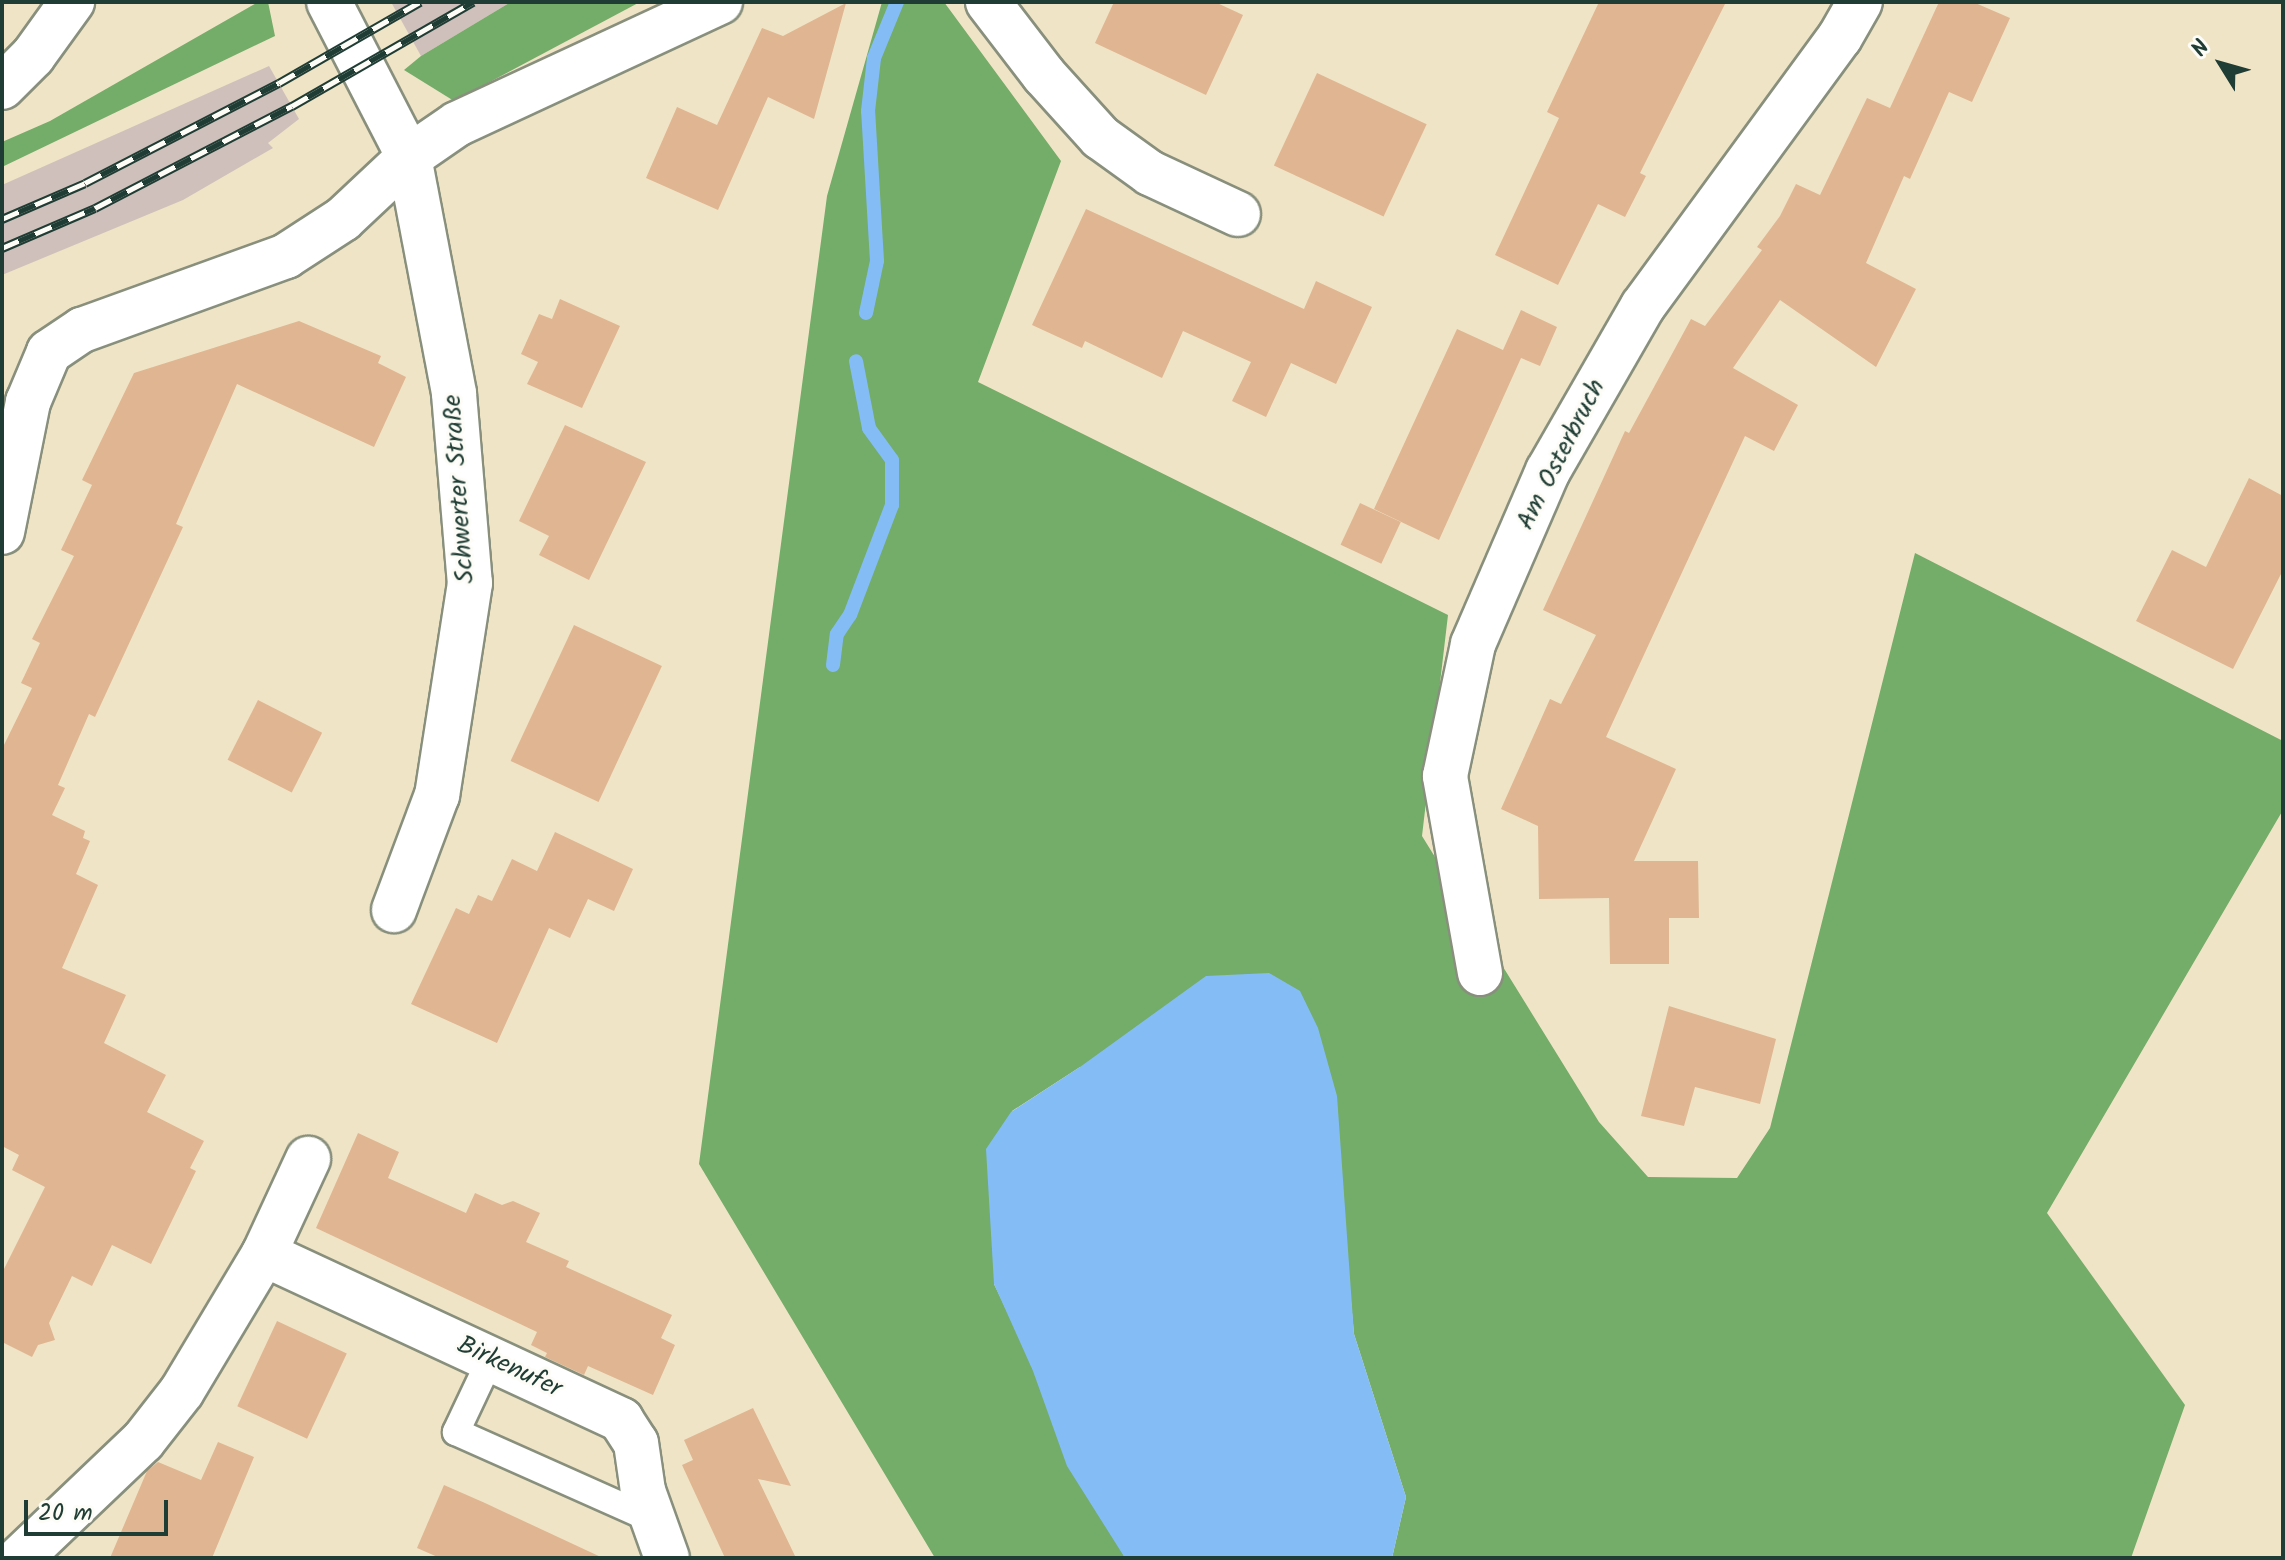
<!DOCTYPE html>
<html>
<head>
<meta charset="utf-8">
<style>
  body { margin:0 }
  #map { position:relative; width:2285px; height:1560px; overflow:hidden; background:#f0e4c6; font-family:Kalam,sans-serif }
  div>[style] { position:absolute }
  .industrial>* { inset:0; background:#cfc0bb }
  .forest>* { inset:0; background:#74ac69 }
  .water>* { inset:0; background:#84bdf5 }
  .stream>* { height:14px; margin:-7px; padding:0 7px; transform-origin:7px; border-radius:7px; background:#84bdf5 }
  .building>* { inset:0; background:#e0b592; transform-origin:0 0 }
  .roads { filter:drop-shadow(2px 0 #88907d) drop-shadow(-2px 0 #88907d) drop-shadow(0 2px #88907d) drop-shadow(0 -2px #88907d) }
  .lane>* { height:26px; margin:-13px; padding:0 13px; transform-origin:13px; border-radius:13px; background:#fff }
  .street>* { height:44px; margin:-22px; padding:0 22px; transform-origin:22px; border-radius:22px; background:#fff }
  .secondary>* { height:44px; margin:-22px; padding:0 22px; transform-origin:22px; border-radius:22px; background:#fff }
  .rail>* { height:9px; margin-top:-4.5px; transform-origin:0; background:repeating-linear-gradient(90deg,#fdfcf7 0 18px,#1f3d34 0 36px); box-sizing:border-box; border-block:2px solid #1f3d34 }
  span { translate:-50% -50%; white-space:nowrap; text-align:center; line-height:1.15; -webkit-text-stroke:6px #fdfcf7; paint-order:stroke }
  .street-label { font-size:26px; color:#1f3d34 }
  .frame { position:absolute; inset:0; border:4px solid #1f3d34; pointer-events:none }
  .north { position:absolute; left:2181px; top:24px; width:80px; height:80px; -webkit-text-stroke:6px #fdfcf7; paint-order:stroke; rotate:307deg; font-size:22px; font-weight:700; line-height:32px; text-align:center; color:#1f3d34 }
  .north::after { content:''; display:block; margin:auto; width:28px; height:36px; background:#1f3d34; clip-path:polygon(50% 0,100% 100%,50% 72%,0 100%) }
  .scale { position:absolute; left:24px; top:1500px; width:144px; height:36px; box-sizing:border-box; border:4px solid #1f3d34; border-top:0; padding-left:10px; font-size:24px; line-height:28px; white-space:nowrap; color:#1f3d34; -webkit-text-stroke:6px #fdfcf7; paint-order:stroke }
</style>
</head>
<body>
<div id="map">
  <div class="industrial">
    <i style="clip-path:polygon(391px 2px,511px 2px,421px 56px)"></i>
    <i style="clip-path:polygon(269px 66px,299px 119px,268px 143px,273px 148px,183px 200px,2px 275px,2px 185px)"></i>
  </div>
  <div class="forest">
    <i style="clip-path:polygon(258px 2px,268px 2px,275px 36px,2px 167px,2px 142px,50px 121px)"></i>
    <i style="clip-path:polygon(511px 2px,640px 2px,454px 101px,404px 70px,421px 56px)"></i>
    <i style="clip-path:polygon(882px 2px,944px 2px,1061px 161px,978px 382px,1448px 615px,1422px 836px,1599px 1122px,1648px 1177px,1737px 1178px,1770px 1128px,1915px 553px,2283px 741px,2283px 810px,2047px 1213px,2185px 1405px,2131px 1558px,1392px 1558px,1406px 1497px,1354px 1334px,1347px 1258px,1080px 1067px,1012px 1111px,994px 1284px,1125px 1558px,935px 1558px,699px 1164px,827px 196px)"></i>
  </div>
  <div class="water">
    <i style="clip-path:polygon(1269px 973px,1300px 991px,1318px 1028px,1337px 1096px,1354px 1334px,1406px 1497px,1392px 1558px,1125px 1558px,1067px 1466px,1033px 1371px,994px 1284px,986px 1149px,1011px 1112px,1080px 1067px,1206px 976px)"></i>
  </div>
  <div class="stream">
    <i style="left:866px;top:313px;width:53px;rotate:-78.1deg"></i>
    <i style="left:877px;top:261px;width:150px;rotate:-93.4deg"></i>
    <i style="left:868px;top:111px;width:53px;rotate:-83.5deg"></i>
    <i style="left:874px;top:58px;width:61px;rotate:-67.7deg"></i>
    <i style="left:833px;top:665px;width:31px;rotate:-83deg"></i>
    <i style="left:837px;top:634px;width:23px;rotate:-56deg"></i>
    <i style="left:850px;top:615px;width:118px;rotate:-69.1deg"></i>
    <i style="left:892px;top:505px;width:45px;rotate:-90deg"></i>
    <i style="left:892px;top:460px;width:39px;rotate:-126deg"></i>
    <i style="left:869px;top:428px;width:68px;rotate:-101deg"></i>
  </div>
  <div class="building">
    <i style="clip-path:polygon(1114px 2px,1215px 2px,1243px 15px,1206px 95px,1095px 43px)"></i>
    <i style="clip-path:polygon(1599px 2px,1726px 2px,1640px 173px,1646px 176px,1625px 217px,1598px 204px,1558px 285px,1495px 255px,1559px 118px,1547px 112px)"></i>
    <i style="clip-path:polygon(1939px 2px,1973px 2px,2010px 18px,1972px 102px,1949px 92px,1910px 179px,1904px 176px,1866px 263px,1916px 289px,1876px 367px,1780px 300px,1733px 368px,1798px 405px,1774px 451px,1745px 436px,1606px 737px,1676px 769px,1634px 861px,1698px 861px,1699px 918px,1669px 918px,1669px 964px,1610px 964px,1609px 898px,1539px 899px,1538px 826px,1501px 809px,1550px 699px,1561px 704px,1596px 635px,1543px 610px,1625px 431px,1629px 433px,1691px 319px,1705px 326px,1762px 250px,1757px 247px,1780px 216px,1796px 184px,1820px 195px,1867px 98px,1890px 108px)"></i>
    <i style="clip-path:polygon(846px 3px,814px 119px,768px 97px,718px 210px,646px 178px,677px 107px,717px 125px,762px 28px,783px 36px)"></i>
    <i style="left:1317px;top:73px;width:121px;height:102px;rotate:25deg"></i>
    <i style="clip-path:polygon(1086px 209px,1304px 309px,1316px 281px,1372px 307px,1336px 384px,1291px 363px,1266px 417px,1232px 401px,1251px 362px,1183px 331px,1162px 378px,1085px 341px,1082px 348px,1032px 325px)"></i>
    <i style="clip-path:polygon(560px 299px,620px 326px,582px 408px,527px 384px,538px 362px,521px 354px,539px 314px,552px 319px)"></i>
    <i style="clip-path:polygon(1521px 310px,1557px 327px,1540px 366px,1521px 358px,1439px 540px,1374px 509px,1457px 329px,1503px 350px)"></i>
    <i style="clip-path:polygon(299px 321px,381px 356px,378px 363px,406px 377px,374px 447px,237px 384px,176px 524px,183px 527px,95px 717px,89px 714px,58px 785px,65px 788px,52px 815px,85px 831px,83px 838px,90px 841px,76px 874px,98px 885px,62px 968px,126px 995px,104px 1043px,166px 1075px,147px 1112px,204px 1141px,190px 1168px,196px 1171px,151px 1264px,112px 1245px,92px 1286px,72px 1276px,49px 1323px,55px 1340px,38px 1345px,32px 1357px,2px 1342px,2px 1273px,45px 1187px,12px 1170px,19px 1155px,2px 1146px,2px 749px,32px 688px,21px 683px,40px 643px,32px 639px,74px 556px,61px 550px,92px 485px,82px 480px,134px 373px)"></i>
    <i style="clip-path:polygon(565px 425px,646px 462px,589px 580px,539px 555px,549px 536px,519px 521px)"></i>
    <i style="clip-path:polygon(2249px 478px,2283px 496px,2283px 570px,2233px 669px,2136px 621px,2172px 550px,2206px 567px)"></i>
    <i style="left:1360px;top:503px;width:45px;height:46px;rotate:25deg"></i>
    <i style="left:574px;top:625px;width:97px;height:150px;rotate:25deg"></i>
    <i style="left:258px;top:700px;width:72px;height:67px;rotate:27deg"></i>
    <i style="clip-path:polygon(555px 832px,633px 869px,614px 911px,588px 899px,570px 938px,549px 928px,497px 1043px,411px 1004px,456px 908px,469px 914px,478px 895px,492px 901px,512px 859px,537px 871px)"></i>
    <i style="clip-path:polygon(1669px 1006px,1776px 1039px,1760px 1104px,1695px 1087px,1684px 1126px,1641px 1116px)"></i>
    <i style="clip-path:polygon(358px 1133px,399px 1152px,388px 1178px,466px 1213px,475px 1193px,502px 1205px,513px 1201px,540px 1213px,526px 1242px,569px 1261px,566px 1267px,672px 1315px,661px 1338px,675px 1345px,653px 1395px,588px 1366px,584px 1375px,545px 1357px,547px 1353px,531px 1345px,537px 1332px,316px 1228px)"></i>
    <i style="left:277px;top:1321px;width:77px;height:94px;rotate:25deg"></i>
    <i style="clip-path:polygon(753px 1408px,791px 1486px,758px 1479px,796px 1558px,725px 1558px,682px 1465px,693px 1460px,684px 1440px)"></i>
    <i style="clip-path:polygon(218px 1442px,254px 1457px,212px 1558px,110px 1558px,147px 1471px,158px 1462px,201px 1480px)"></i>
    <i style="clip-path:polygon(444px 1485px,485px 1503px,603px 1558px,440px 1558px,417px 1548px)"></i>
  </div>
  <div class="roads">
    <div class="lane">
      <i style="left:490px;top:1360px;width:80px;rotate:115.3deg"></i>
      <i style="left:456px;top:1432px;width:214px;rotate:24deg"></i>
    </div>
    <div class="street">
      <i style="left:329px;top:2px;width:174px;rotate:62.7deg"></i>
      <i style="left:409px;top:157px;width:241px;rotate:79.2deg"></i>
      <i style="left:454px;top:394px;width:190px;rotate:85.2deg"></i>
      <i style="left:470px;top:583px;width:215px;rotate:98.8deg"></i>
      <i style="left:437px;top:795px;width:123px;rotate:110.5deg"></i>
      <i style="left:988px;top:2px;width:92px;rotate:52.5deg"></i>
      <i style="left:1044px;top:75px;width:84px;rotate:47.9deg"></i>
      <i style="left:1100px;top:137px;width:62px;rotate:35.8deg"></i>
      <i style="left:1150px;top:173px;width:97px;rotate:25deg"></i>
      <i style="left:2px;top:532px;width:133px;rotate:-78.7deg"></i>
      <i style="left:28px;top:402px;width:54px;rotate:-67.2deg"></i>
      <i style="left:49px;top:352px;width:40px;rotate:-34deg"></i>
      <i style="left:82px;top:330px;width:217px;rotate:-19.9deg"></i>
      <i style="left:286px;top:256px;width:68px;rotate:-33deg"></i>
      <i style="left:343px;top:219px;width:91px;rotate:-43.2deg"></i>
      <i style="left:409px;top:157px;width:58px;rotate:-34.5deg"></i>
      <i style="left:457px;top:124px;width:290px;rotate:-24.9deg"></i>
      <i style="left:1480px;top:973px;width:200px;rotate:-100.1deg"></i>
      <i style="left:1445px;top:776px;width:135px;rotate:-78deg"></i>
      <i style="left:1473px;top:644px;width:189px;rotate:-66.6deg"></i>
      <i style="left:1548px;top:471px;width:190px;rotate:-60.1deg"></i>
      <i style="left:1643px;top:306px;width:333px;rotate:-53.8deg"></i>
      <i style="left:1840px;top:37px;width:40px;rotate:-60.3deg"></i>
      <i style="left:264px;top:1254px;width:394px;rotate:24.9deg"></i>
      <i style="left:621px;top:1420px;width:27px;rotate:57deg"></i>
      <i style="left:636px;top:1443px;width:49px;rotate:81.7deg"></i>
      <i style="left:643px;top:1491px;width:71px;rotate:70.3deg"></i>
      <i style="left:20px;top:1558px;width:170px;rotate:-43.6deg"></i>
      <i style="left:143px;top:1441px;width:63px;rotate:-52deg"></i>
      <i style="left:182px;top:1391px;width:160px;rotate:-59.1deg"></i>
      <i style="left:264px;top:1254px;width:105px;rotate:-65.1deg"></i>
    </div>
    <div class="secondary">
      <i style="left:2px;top:87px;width:44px;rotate:-45deg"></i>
      <i style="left:33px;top:56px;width:67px;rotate:-54.2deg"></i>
    </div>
  </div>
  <div class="rail">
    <i style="left:2px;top:219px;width:90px;rotate:-23.4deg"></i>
    <i style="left:85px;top:183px;width:218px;rotate:-27.3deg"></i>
    <i style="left:279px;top:83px;width:163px;rotate:-29.9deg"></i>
    <i style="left:2px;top:248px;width:101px;rotate:-23.3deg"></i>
    <i style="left:95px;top:208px;width:222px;rotate:-27.4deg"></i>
    <i style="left:292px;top:106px;width:209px;rotate:-29.9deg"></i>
  </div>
  <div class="street-label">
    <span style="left:1562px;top:455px;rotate:-63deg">Am Osterbruch</span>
    <span style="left:460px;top:489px;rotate:-94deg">Schwerter Straße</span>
    <span style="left:509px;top:1368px;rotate:25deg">Birkenufer</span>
  </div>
  <div class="frame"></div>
  <div class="north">N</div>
  <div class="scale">20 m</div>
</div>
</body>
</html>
